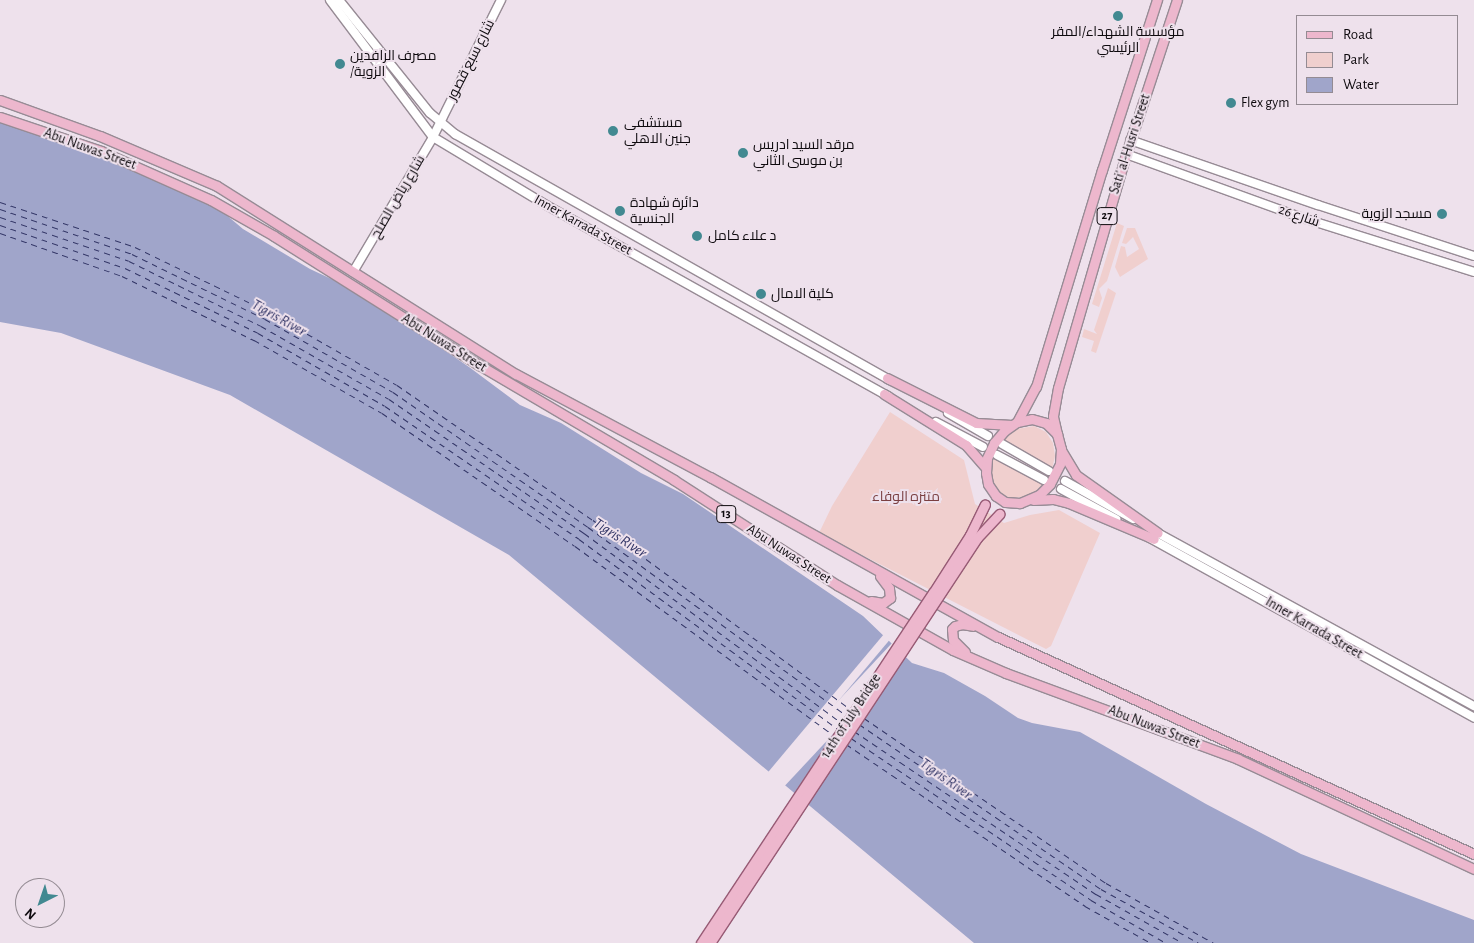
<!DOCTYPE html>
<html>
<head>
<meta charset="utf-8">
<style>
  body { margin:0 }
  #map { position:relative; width:1474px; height:943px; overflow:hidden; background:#eee1ec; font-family:"Alegreya Sans",Cairo,sans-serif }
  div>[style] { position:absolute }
  .green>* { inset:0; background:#f0cfce }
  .water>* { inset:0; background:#a0a5ca }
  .pier>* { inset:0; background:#eee1ec; transform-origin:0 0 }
  .ferry>* { height:1px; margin-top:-0.5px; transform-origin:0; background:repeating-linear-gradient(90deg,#323566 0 6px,transparent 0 11px) }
  .roads { filter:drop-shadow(1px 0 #978b95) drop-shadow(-1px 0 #978b95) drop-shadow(0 1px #978b95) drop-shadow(0 -1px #978b95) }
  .secondary>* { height:8px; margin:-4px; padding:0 4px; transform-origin:4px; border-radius:4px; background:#fff }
  .primary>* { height:9px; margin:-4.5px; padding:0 4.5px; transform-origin:4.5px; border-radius:4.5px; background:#edb7cd }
  .bridges { filter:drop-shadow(1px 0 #975b75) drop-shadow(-1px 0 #975b75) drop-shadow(0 1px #975b75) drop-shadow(0 -1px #975b75) }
  .primary-bridge>* { height:9px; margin:-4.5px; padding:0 4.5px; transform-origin:4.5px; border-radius:4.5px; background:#edb7cd }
  .dots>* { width:14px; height:14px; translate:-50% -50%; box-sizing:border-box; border:2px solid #eee1ec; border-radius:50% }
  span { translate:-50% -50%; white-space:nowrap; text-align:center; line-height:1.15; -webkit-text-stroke:4px #eee1ec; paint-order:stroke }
  .shield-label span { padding:1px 4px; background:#eee1ec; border:1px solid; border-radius:4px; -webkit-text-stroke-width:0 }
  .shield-label { font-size:12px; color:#0e0a0e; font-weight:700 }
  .poi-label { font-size:14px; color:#0e0a0e }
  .left { translate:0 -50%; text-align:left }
  .right { translate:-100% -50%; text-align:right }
  .street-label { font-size:14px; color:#0e0a0e }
  .park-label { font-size:14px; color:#7b3f41 }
  .water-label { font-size:15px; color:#323566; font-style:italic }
  .legend { position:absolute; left:1296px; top:15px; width:162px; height:90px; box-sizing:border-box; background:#eee1ec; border:1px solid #948b93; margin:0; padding:6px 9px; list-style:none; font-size:15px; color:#0e0a0e }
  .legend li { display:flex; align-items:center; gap:10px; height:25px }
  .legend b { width:25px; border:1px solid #948b93 }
  .north { position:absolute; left:15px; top:878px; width:50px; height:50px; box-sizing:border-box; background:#eee1ec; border:1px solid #948b93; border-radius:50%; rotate:221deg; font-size:14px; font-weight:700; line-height:20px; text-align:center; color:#0e0a0e }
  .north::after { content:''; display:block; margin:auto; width:18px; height:22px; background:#428991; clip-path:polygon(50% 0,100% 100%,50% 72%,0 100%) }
</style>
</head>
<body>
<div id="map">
  <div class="green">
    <i style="clip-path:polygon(1117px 223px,1124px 226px,1107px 281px,1099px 289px,1102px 298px,1099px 307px,1092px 304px)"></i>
    <i style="clip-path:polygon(1127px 228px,1135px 228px,1148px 259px,1120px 277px,1115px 267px,1121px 246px,1125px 247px,1127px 257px,1139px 249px,1133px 237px,1126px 244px,1122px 243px)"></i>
    <i style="clip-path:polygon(1108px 288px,1116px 293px,1096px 353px,1091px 351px,1094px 341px,1082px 337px,1084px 329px,1097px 334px,1094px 330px)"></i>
    <i style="clip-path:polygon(890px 412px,964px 460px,975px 504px,1004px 523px,1030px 515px,1059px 510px,1100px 533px,1051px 646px,1046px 649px,819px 533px,832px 506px)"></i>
    <i style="clip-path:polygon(1034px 426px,1046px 432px,1053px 443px,1055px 456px,1052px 469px,1001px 441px,1017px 429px)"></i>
    <i style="clip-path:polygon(993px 455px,1045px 482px,1036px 491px,1024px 497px,1011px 498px,1003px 495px,996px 489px,991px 477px)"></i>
  </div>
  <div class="water">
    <i style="clip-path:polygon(0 121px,135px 168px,165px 180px,218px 208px,243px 229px,310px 269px,357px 291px,469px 367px,520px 405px,561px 423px,641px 473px,683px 494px,863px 616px,912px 663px,944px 673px,985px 696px,1018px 718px,1032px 723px,1080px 732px,1206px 804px,1301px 854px,1474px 920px,1474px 943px,974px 943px,509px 555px,230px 395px,61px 333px,0 322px)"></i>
  </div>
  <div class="pier">
    <i style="left:884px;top:634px;width:8px;height:183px;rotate:40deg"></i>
    <i style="left:893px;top:642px;width:19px;height:183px;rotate:43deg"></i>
  </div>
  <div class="ferry">
    <i style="left:0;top:202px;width:142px;rotate:18.4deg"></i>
    <i style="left:135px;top:247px;width:149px;rotate:25.9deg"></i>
    <i style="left:269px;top:312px;width:147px;rotate:29.7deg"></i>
    <i style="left:397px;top:385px;width:238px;rotate:34.6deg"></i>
    <i style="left:593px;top:520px;width:321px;rotate:36.3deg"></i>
    <i style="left:0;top:209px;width:139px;rotate:18.8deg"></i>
    <i style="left:132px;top:254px;width:148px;rotate:26deg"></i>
    <i style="left:265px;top:319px;width:147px;rotate:29.7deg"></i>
    <i style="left:393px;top:392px;width:237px;rotate:34.7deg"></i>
    <i style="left:588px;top:527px;width:321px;rotate:36.1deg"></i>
    <i style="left:0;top:217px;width:136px;rotate:18.8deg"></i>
    <i style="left:129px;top:261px;width:147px;rotate:26.2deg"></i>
    <i style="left:261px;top:326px;width:147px;rotate:29.7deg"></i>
    <i style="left:389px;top:399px;width:237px;rotate:34.5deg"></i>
    <i style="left:584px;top:533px;width:320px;rotate:36.4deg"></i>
    <i style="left:0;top:225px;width:132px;rotate:19deg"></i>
    <i style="left:125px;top:268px;width:148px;rotate:26deg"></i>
    <i style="left:258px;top:333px;width:146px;rotate:29.9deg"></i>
    <i style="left:385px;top:406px;width:235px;rotate:34.4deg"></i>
    <i style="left:579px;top:539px;width:323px;rotate:36.3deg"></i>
    <i style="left:0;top:233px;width:129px;rotate:19.4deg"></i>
    <i style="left:122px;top:276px;width:147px;rotate:25.9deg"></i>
    <i style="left:254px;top:340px;width:147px;rotate:29.7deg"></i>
    <i style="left:382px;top:413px;width:234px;rotate:34.6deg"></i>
    <i style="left:575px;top:546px;width:322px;rotate:36.2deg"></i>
    <i style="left:864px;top:718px;width:293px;rotate:34.3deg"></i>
    <i style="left:1106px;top:883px;width:124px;rotate:29.1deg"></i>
    <i style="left:859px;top:724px;width:293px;rotate:34.3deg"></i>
    <i style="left:1101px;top:889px;width:112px;rotate:28.9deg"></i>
    <i style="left:854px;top:731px;width:292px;rotate:34deg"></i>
    <i style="left:1096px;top:894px;width:100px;rotate:29.4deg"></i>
    <i style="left:851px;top:738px;width:290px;rotate:34deg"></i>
    <i style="left:1091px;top:900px;width:86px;rotate:29.8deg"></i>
    <i style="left:846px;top:744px;width:289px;rotate:34.1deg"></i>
    <i style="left:1085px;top:906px;width:76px;rotate:29.3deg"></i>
  </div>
  <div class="roads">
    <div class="secondary">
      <i style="left:330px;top:0;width:171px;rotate:53.1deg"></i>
      <i style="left:433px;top:137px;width:132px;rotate:31deg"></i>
      <i style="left:546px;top:205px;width:392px;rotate:29.2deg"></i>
      <i style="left:339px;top:0;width:145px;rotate:51.2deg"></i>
      <i style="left:430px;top:113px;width:33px;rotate:40deg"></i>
      <i style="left:455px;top:134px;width:500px;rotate:29.5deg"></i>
      <i style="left:1130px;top:140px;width:199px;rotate:19.1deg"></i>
      <i style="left:1318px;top:205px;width:164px;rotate:18.1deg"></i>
      <i style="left:1126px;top:154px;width:191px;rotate:19.9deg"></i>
      <i style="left:1306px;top:219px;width:176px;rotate:17.5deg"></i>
      <i style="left:353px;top:272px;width:157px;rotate:-59.3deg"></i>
      <i style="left:433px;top:137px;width:153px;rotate:-63.6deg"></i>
      <i style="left:948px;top:413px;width:46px;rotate:29.9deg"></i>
      <i style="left:936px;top:422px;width:53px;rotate:28deg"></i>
      <i style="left:1002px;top:444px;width:54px;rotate:29.9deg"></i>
      <i style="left:997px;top:455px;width:53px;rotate:28deg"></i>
      <i style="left:1065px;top:481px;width:78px;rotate:29.2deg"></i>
      <i style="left:1061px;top:489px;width:63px;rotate:28.6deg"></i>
      <i style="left:1154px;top:531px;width:365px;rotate:28.7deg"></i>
      <i style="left:1148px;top:537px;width:373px;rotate:29deg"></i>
    </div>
    <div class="primary">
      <i style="left:0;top:100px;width:106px;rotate:19.8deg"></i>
      <i style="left:100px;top:136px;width:127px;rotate:23.1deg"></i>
      <i style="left:217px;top:186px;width:353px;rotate:32.2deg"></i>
      <i style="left:516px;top:374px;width:220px;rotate:28deg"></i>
      <i style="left:710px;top:477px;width:329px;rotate:29.1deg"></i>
      <i style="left:998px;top:637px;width:523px;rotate:24.51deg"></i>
      <i style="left:0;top:117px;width:107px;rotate:18.6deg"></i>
      <i style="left:101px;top:151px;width:120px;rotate:24deg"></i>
      <i style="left:211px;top:200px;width:73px;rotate:29.7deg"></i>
      <i style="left:274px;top:236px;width:242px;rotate:32.2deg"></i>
      <i style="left:479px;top:365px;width:226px;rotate:30.5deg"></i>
      <i style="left:674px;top:480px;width:194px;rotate:32.8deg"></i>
      <i style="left:837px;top:585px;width:133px;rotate:29.3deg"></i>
      <i style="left:953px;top:650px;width:58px;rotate:23.5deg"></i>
      <i style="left:1006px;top:673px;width:247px;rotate:20.3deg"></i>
      <i style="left:1238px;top:759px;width:260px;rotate:25deg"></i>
      <i style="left:887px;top:378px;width:100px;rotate:26.8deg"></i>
      <i style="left:976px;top:423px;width:36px;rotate:3deg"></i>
      <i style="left:884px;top:394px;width:97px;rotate:31.9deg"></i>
      <i style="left:966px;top:445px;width:30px;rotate:49deg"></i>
      <i style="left:1032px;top:419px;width:15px;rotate:16deg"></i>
      <i style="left:1046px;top:423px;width:16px;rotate:45deg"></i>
      <i style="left:1057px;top:434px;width:16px;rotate:75deg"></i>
      <i style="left:1061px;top:449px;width:15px;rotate:94deg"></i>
      <i style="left:1060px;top:464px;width:22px;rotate:117deg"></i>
      <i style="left:1050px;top:484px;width:16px;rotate:135deg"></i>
      <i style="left:1039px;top:495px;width:21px;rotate:157deg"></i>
      <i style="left:1020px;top:503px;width:15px;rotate:-176deg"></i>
      <i style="left:1005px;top:502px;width:11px;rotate:-146deg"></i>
      <i style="left:996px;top:496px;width:14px;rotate:-124deg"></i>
      <i style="left:988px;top:484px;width:11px;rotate:-100deg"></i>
      <i style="left:986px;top:473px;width:15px;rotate:-86deg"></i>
      <i style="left:987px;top:458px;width:17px;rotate:-65deg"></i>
      <i style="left:994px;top:443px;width:16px;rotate:-50deg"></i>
      <i style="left:1004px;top:431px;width:16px;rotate:-35deg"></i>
      <i style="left:1017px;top:422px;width:15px;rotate:-11deg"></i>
      <i style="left:1017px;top:422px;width:40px;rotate:-62deg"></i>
      <i style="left:1036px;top:387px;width:227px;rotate:-73.1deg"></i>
      <i style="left:1102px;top:170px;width:179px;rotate:-72.1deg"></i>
      <i style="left:1057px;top:434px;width:18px;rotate:-103deg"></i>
      <i style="left:1053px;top:416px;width:28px;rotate:-80deg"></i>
      <i style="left:1058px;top:388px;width:244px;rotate:-73.8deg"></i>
      <i style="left:1126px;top:154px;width:162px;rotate:-71.7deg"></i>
      <i style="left:1061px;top:450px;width:29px;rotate:59deg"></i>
      <i style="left:1076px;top:475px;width:100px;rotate:35.3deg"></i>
      <i style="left:1033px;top:500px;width:20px;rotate:-3deg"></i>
      <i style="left:1053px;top:499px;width:16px;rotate:14deg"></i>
      <i style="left:1069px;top:503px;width:92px;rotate:23deg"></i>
      <i style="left:871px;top:601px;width:12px;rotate:9deg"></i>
      <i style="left:883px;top:603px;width:9px;rotate:-36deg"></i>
      <i style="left:890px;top:598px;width:10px;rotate:-96deg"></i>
      <i style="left:889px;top:588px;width:15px;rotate:-127deg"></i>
      <i style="left:965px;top:652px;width:17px;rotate:-135deg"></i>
      <i style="left:953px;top:640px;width:11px;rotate:-95deg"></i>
      <i style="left:952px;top:629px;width:4px;rotate:-45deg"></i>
      <i style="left:955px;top:626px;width:7px;rotate:-16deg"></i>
      <i style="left:962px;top:624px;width:11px;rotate:10deg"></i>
    </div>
  </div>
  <div class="bridges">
    <div class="primary-bridge">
      <i style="left:701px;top:943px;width:420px;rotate:-56.5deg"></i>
      <i style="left:933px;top:593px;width:69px;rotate:-57.5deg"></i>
      <i style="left:970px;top:535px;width:34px;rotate:-64deg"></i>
      <i style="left:710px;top:943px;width:485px;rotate:-56.6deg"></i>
      <i style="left:977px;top:538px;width:33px;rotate:-47deg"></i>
    </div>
  </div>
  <div class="dots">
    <i style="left:1118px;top:16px;background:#428991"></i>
    <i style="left:340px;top:64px;background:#428991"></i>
    <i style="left:1231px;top:103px;background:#428991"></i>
    <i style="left:613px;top:131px;background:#428991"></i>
    <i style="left:743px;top:153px;background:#428991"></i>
    <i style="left:620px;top:211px;background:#428991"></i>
    <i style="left:1442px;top:214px;background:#428991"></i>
    <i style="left:697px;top:236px;background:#428991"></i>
    <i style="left:761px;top:294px;background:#428991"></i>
  </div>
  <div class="shield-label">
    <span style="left:1107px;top:216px">27</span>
    <span style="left:726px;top:514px">13</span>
  </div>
  <div class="poi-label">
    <span style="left:1118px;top:40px">مؤسسة الشهداء/المقر<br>الرئيسي</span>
    <span class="left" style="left:350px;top:64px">مصرف الرافدين<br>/الزوية</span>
    <span class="left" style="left:1241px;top:103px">Flex gym</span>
    <span class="left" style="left:624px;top:131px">مستشفى<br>جنين الاهلي</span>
    <span class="left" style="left:753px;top:153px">مرقد السيد ادريس<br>بن موسى الثاني</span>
    <span class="left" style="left:630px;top:211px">دائرة شهادة<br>الجنسية</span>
    <span class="right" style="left:1432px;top:214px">مسجد الزوية</span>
    <span class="left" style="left:708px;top:236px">د علاء كامل</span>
    <span class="left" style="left:771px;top:294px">كلية الامال</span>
  </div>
  <div class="street-label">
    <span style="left:471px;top:60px;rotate:-63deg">شارع سبع قصور</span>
    <span style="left:1130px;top:144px;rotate:-72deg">Sati' al-Husri Street</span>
    <span style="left:90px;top:149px;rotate:20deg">Abu Nuwas Street</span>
    <span style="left:398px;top:197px;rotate:-60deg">شارع رياض الصلح</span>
    <span style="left:1299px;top:216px;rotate:19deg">شارع 26</span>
    <span style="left:583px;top:225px;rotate:29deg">Inner Karrada Street</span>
    <span style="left:444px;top:343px;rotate:32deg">Abu Nuwas Street</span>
    <span style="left:789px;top:554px;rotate:33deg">Abu Nuwas Street</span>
    <span style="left:1314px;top:628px;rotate:30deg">Inner Karrada Street</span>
    <span style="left:851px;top:716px;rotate:-57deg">14th of July Bridge</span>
    <span style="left:1154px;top:727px;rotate:21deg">Abu Nuwas Street</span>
  </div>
  <div class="park-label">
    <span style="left:906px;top:497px">متنزه الوفاء</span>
  </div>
  <div class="water-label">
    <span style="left:279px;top:318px;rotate:29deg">Tigris River</span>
    <span style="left:620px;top:538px;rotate:33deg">Tigris River</span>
    <span style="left:946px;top:779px;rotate:35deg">Tigris River</span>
  </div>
  <ul class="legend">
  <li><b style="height:6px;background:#edb7cd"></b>Road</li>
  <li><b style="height:14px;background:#f0cfce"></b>Park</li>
  <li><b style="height:14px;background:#a0a5ca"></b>Water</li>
  </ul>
  <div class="north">N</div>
</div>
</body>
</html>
